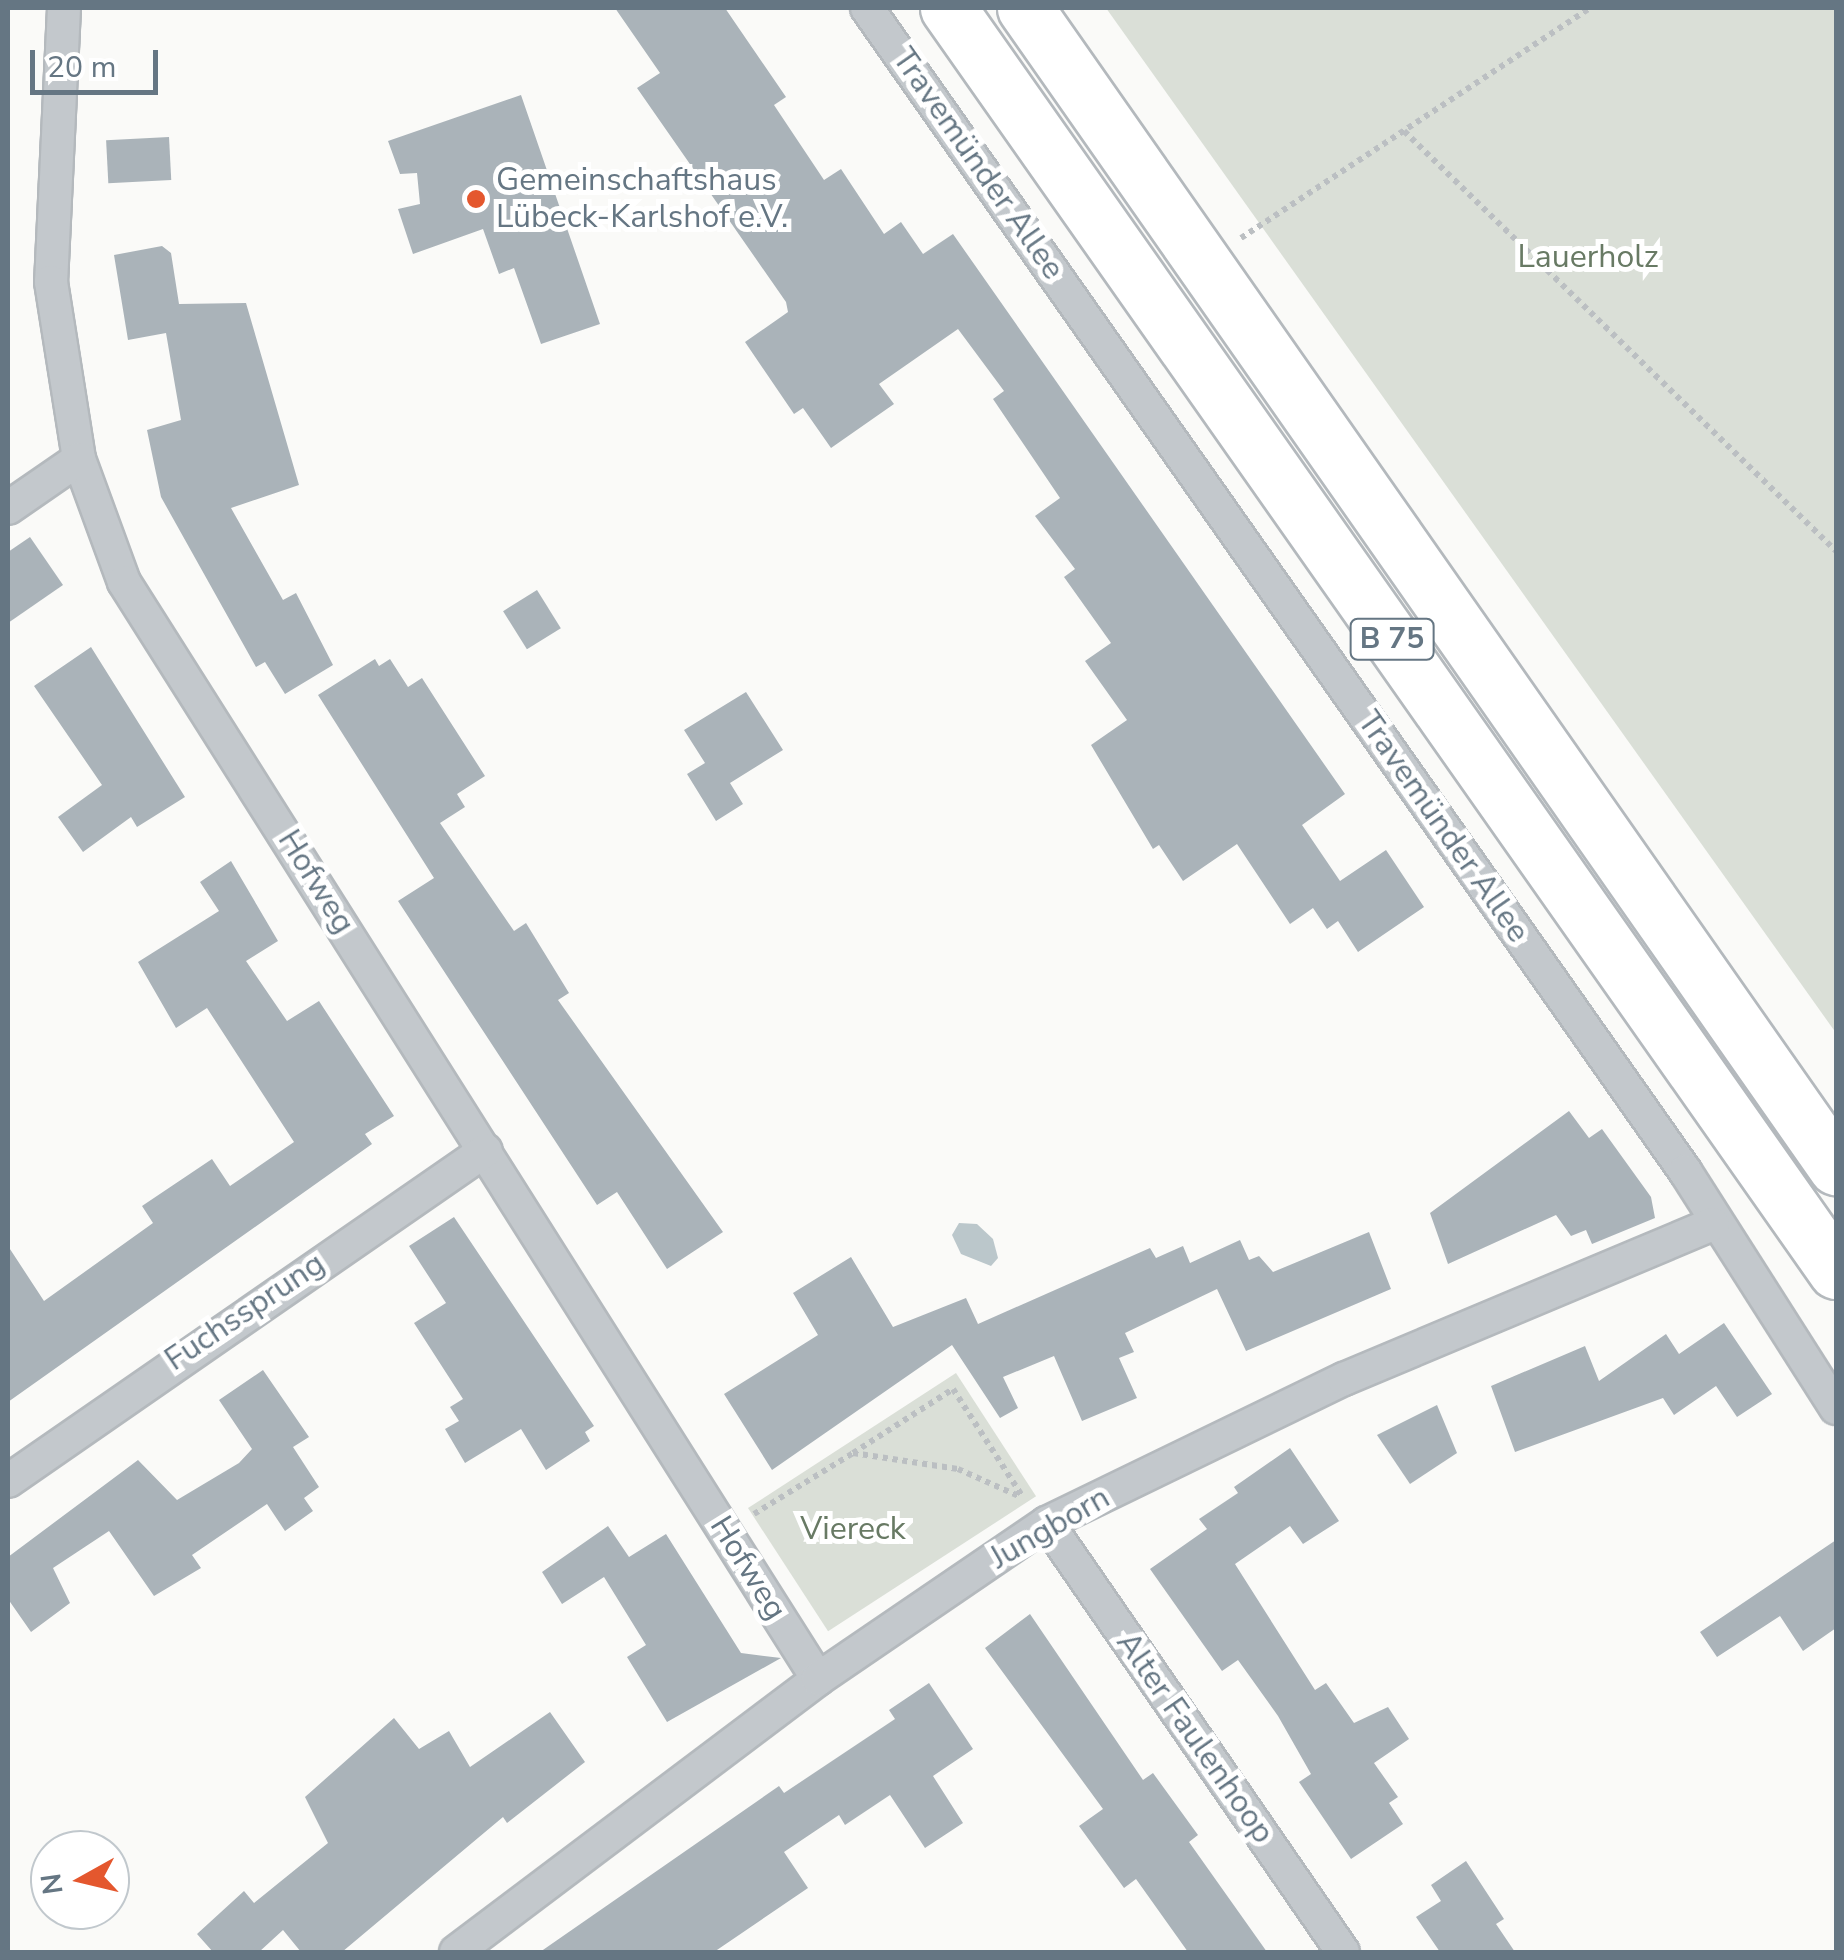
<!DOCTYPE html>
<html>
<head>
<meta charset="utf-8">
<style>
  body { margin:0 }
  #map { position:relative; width:1844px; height:1960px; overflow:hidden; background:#fafaf8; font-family:"Nunito Sans",sans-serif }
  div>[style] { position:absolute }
  .green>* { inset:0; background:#dadfd7; transform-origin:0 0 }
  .water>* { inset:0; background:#bbc7cb }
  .building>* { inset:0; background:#aab3b9; transform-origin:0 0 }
  .path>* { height:6px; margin-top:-3px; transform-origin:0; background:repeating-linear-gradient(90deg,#bbbfc2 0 5px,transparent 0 10px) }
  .roads { filter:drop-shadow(2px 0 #b4b9bd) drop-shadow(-2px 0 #b4b9bd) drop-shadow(0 2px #b4b9bd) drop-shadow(0 -2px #b4b9bd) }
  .street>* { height:32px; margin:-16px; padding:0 16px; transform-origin:16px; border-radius:16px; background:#c3c8cc }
  .highway>* { height:55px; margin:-27.5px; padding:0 27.5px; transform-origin:27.5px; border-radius:27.5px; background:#fff }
  .dots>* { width:28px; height:28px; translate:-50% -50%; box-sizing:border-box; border:5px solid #fff; border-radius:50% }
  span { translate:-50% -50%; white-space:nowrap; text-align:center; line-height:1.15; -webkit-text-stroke:10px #fff; paint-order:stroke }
  .shield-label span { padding:2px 8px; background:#fff; border:2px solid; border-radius:8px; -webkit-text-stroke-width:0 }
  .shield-label { font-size:30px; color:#657683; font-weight:700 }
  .street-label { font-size:32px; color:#657683 }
  .poi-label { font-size:32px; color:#657683 }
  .left { translate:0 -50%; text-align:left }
  .park-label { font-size:32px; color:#687a64 }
  .frame { position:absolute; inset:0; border:10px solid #657683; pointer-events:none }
  .north { position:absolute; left:30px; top:1830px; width:100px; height:100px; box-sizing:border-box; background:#fff; border:2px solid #c1c8cd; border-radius:50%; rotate:262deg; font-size:28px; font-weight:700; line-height:40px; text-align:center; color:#657683 }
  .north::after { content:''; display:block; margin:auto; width:35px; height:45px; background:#e4572e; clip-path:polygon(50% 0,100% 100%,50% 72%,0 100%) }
  .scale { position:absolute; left:30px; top:50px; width:128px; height:45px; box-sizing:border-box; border:5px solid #657683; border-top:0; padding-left:12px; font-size:30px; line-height:35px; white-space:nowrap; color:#657683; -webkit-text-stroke:8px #fff; paint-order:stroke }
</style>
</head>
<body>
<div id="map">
  <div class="green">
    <i style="clip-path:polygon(1106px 8px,1836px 8px,1836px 1033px)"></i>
    <i style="left:956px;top:1373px;width:147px;height:248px;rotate:57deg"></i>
  </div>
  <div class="water">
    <i style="clip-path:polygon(959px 1223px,977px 1224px,993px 1239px,998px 1258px,991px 1266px,961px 1254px,952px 1235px)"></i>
  </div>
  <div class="building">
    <i style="clip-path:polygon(615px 8px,725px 8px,786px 97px,774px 105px,824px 180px,841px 169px,884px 234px,901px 222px,923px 254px,953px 234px,1345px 794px,1302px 825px,1340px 881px,1386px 850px,1424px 907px,1358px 952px,1338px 921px,1327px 929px,1313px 908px,1290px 924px,1237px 844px,1183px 881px,1159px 845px,1153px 849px,1091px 745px,1127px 720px,1085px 661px,1111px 643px,1064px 577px,1075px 569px,1035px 516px,1060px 498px,993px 399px,1004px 391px,958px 329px,879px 384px,894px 404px,831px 448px,803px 408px,794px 414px,745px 342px,788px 312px,786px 302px,637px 88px,660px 73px)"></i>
    <i style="clip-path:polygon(521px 95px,600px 324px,541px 344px,514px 268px,499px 274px,483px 229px,413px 254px,398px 209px,420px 204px,417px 173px,400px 174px,388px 141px)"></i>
    <i style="left:169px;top:137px;width:43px;height:63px;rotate:87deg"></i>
    <i style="clip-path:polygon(162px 246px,171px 253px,179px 304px,246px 303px,299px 485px,231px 508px,283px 600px,296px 593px,333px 665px,285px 694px,265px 662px,256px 667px,161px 497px,147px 430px,181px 420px,166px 333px,128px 340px,114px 255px)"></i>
    <i style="clip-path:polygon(30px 537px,63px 585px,8px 623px,8px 552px)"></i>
    <i style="left:537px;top:590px;width:45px;height:40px;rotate:58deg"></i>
    <i style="clip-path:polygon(91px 647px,185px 797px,137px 827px,131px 817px,83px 852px,58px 817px,102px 785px,34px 686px)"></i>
    <i style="clip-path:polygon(375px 659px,379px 666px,390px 659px,408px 687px,422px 678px,485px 776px,457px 794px,465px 807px,440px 823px,514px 931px,526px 923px,569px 993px,558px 1000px,723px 1232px,667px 1269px,617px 1192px,597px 1205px,398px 901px,434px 878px,318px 695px)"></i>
    <i style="clip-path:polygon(746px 692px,783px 750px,730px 783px,743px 804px,716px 821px,687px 774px,705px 763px,684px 730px)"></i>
    <i style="clip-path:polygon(231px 861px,278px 941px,246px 961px,287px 1021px,319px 1001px,394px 1116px,365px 1134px,372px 1144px,8px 1402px,8px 1246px,44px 1301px,153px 1223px,142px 1206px,212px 1159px,230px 1186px,294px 1142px,207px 1008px,176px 1028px,138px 962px,219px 911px,200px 882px)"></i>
    <i style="clip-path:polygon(1569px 1111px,1589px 1138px,1602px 1129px,1651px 1197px,1655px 1218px,1592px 1244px,1586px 1230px,1571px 1236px,1556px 1215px,1448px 1264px,1430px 1213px)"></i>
    <i style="clip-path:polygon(454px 1217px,594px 1426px,585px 1432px,590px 1441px,546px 1470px,521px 1429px,465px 1463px,445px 1429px,459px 1421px,450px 1407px,463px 1399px,414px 1323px,446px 1303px,409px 1246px)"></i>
    <i style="clip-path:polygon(1369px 1232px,1391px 1289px,1246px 1351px,1217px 1289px,1125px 1333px,1134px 1352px,1119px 1358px,1137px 1398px,1082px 1421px,1054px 1356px,1003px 1377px,1018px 1408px,1000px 1418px,952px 1345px,772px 1470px,724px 1394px,818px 1335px,793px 1293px,851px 1257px,893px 1327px,966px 1298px,978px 1324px,1150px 1248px,1156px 1258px,1183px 1246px,1190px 1263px,1240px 1240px,1249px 1260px,1259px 1256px,1273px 1272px)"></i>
    <i style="clip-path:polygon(1724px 1323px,1772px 1394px,1737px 1417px,1716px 1386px,1674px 1415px,1663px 1398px,1515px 1452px,1491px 1386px,1585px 1346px,1599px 1381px,1666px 1334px,1679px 1354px)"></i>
    <i style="clip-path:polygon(263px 1370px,309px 1437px,293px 1447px,319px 1487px,304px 1498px,313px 1511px,285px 1531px,267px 1504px,192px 1555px,201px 1568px,154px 1596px,109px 1531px,53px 1568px,70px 1603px,31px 1632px,8px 1599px,8px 1557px,138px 1460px,177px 1500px,239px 1463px,252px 1449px,219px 1400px)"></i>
    <i style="clip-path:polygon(1437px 1405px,1457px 1453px,1410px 1484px,1377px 1435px)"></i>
    <i style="clip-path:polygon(1290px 1448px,1339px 1521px,1303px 1544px,1290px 1526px,1235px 1564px,1315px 1690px,1326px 1683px,1354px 1723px,1388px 1707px,1409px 1739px,1374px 1763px,1398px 1797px,1389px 1803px,1403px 1824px,1351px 1859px,1299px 1782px,1311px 1774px,1278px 1716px,1238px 1660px,1222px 1671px,1150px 1569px,1207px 1529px,1199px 1519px,1238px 1493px,1234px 1487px)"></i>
    <i style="clip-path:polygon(608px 1526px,629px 1557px,666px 1534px,741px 1653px,781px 1658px,667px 1722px,627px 1657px,646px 1645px,604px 1577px,562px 1604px,542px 1572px)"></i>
    <i style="clip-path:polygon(1836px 1540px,1836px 1628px,1803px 1651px,1780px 1616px,1717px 1657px,1700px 1632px)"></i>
    <i style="clip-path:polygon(1030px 1614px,1143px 1780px,1153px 1773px,1198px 1835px,1189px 1842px,1267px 1952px,1188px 1952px,1136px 1879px,1124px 1888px,1079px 1826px,1103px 1809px,985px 1648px)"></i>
    <i style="clip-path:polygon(929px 1683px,973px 1749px,933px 1776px,963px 1823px,925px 1848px,890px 1795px,845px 1825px,839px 1815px,784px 1852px,808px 1888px,714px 1952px,540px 1952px,779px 1786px,784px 1793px,895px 1719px,889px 1710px)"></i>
    <i style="clip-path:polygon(550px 1712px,585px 1762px,507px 1823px,503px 1817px,342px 1952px,301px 1952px,283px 1930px,259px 1952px,213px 1952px,197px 1934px,244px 1891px,254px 1903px,328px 1843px,305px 1797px,394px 1718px,419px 1749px,449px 1731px,470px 1767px)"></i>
    <i style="clip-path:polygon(1466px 1861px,1504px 1919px,1496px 1924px,1515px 1952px,1440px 1952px,1416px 1917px,1441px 1901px,1431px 1885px)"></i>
  </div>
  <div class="path">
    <i style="left:1404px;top:131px;width:603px;rotate:44.19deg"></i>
    <i style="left:1241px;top:238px;width:418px;rotate:-33.4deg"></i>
    <i style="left:853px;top:1453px;width:119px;rotate:-32.6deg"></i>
    <i style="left:953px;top:1389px;width:129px;rotate:57.1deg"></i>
    <i style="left:754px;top:1514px;width:116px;rotate:-31.6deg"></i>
    <i style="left:853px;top:1453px;width:106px;rotate:8.7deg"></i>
    <i style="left:958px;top:1469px;width:69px;rotate:24deg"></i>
  </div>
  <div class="roads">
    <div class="street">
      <i style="left:64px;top:8px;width:274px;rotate:92.7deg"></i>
      <i style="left:51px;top:282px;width:179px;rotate:81deg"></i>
      <i style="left:79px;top:459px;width:131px;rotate:69.9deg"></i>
      <i style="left:124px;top:582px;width:1298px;rotate:57.68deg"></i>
      <i style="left:867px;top:8px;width:1422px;rotate:54.88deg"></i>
      <i style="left:1685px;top:1171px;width:281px;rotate:57.5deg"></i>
      <i style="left:8px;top:508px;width:86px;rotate:-34.6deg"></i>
      <i style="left:8px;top:1481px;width:581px;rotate:-34.7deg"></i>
      <i style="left:1047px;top:1523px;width:521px;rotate:55.4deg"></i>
      <i style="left:456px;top:1952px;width:453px;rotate:-37deg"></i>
      <i style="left:818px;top:1679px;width:277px;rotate:-34.3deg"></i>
      <i style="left:1047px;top:1523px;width:330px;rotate:-25.9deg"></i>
      <i style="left:1344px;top:1379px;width:400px;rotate:-22.8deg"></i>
    </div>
    <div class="highway">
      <i style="left:948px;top:8px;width:1544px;rotate:54.89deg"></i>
      <i style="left:1025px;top:8px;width:1415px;rotate:55.02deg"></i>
    </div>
  </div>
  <div class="dots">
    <i style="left:476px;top:199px;background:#e4572e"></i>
  </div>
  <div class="shield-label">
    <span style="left:1392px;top:639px">B 75</span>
  </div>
  <div class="street-label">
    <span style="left:978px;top:164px;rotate:55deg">Travemünder Allee</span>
    <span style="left:1443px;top:827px;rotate:55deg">Travemünder Allee</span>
    <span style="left:316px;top:882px;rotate:58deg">Hofweg</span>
    <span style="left:245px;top:1312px;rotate:-34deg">Fuchssprung</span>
    <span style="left:1050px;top:1528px;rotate:-30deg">Jungborn</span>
    <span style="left:748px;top:1568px;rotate:58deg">Hofweg</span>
    <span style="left:1195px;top:1738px;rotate:55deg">Alter Faulenhoop</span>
  </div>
  <div class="poi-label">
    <span class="left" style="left:496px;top:199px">Gemeinschaftshaus<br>Lübeck-Karlshof e.V.</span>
  </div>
  <div class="park-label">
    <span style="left:1588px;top:257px">Lauerholz</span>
    <span style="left:853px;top:1529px">Viereck</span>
  </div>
  <div class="frame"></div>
  <div class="north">N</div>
  <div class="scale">20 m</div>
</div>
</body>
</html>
